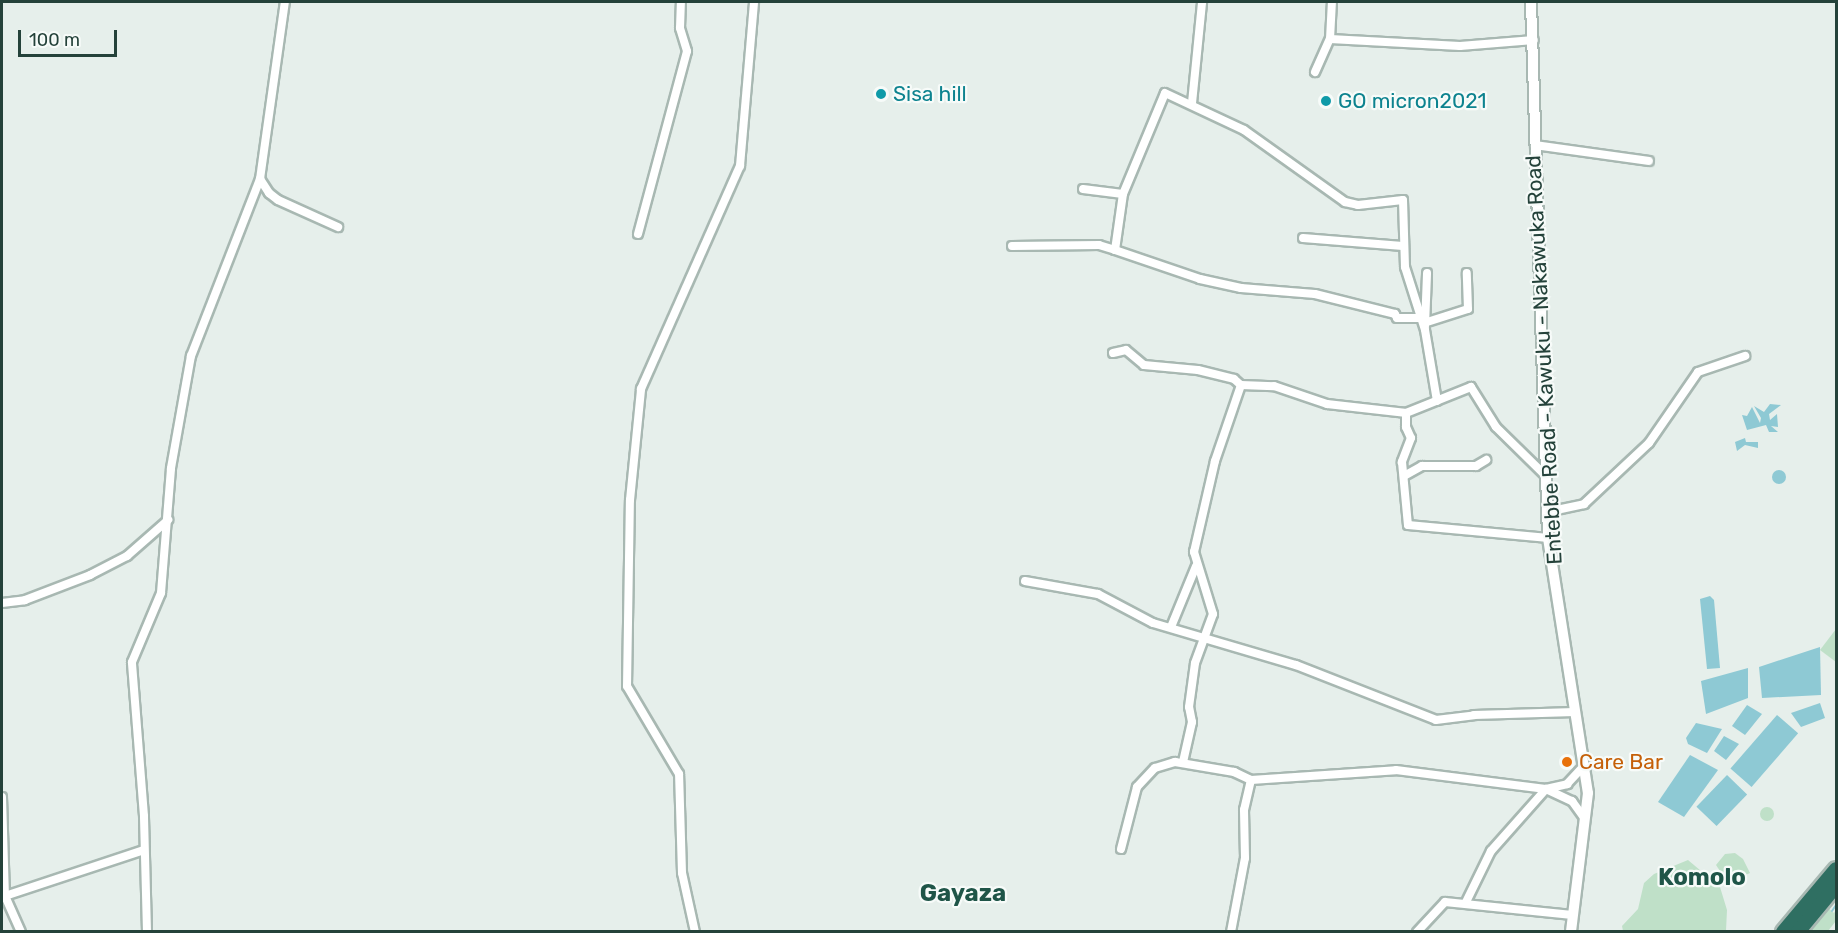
<!DOCTYPE html>
<html>
<head>
<meta charset="utf-8">
<style>
  body { margin:0 }
  #map { position:relative; width:1838px; height:933px; overflow:hidden; background:#e6efeb; font-family:Rubik,sans-serif }
  div>[style] { position:absolute }
  .green>* { inset:0; background:#bfe0c8 }
  .round { border-radius:50% }
  .water>* { inset:0; background:#8ec9d4; transform-origin:0 0 }
  .stream>* { height:2px; margin:-1px; padding:0 1px; transform-origin:1px; border-radius:1px; background:#8ec9d4 }
  .roads { filter:drop-shadow(2px 0 #a8b8b2) drop-shadow(-2px 0 #a8b8b2) drop-shadow(0 2px #a8b8b2) drop-shadow(0 -2px #a8b8b2) }
  .minor>* { height:8px; margin:-4px; padding:0 4px; transform-origin:4px; border-radius:4px; background:#fff }
  .secondary>* { height:10px; margin:-5px; padding:0 5px; transform-origin:5px; border-radius:5px; background:#fff }
  .motorway>* { height:14px; margin:-7px; padding:0 7px; transform-origin:7px; border-radius:7px; background:#2f6f62 }
  .dots>* { width:16px; height:16px; translate:-50% -50%; box-sizing:border-box; border:3px solid #f7fbf9; border-radius:50% }
  span { translate:-50% -50%; white-space:nowrap; text-align:center; line-height:1.15; -webkit-text-stroke:4.5px #f7fbf9; paint-order:stroke }
  .culture-label { font-size:21px; color:#0d838f }
  .left { translate:0 -50%; text-align:left }
  .street-label { font-size:21px; color:#24423a }
  .food-label { font-size:21px; color:#c56008 }
  .quarter-label { font-size:24px; color:#1f5548; font-weight:700 }
  .frame { position:absolute; inset:0; border:3px solid #24423a; pointer-events:none }
  .scale { position:absolute; left:18px; top:30px; width:99px; height:27px; box-sizing:border-box; border:3px solid #24423a; border-top:0; padding-left:8px; font-size:18px; line-height:21px; white-space:nowrap; color:#24423a; -webkit-text-stroke:4px #f7fbf9; paint-order:stroke }
</style>
</head>
<body>
<div id="map">
  <div class="green">
    <i style="clip-path:polygon(1836px 629px,1836px 662px,1820px 650px)"></i>
    <i class="round" style="left:1760px;top:807px;width:14px;height:14px"></i>
    <i style="clip-path:polygon(1735px 853px,1743px 859px,1750px 873px,1734px 880px,1722px 874px,1716px 865px,1725px 854px)"></i>
    <i style="clip-path:polygon(1688px 860px,1720px 887px,1727px 910px,1726px 931px,1623px 931px,1622px 926px,1638px 909px,1644px 883px,1654px 874px)"></i>
    <i style="clip-path:polygon(1828px 908px,1834px 913px,1836px 910px,1836px 921px,1828px 931px,1808px 931px)"></i>
  </div>
  <div class="water">
    <i style="clip-path:polygon(1770px 404px,1781px 405px,1769px 414px,1770px 420px,1777px 414px,1778px 427px,1771px 426px,1778px 432px,1769px 432px,1766px 425px,1747px 430px,1742px 415px,1747px 416px,1752px 407px,1760px 423px,1761px 418px,1754px 406px,1764px 412px)"></i>
    <i style="clip-path:polygon(1745px 438px,1746px 442px,1758px 442px,1758px 448px,1745px 445px,1737px 451px,1735px 442px)"></i>
    <i class="round" style="left:1772px;top:470px;width:14px;height:14px"></i>
    <i style="clip-path:polygon(1710px 596px,1714px 600px,1720px 668px,1707px 669px,1700px 599px)"></i>
    <i style="clip-path:polygon(1820px 647px,1821px 695px,1762px 698px,1759px 667px)"></i>
    <i style="clip-path:polygon(1748px 668px,1748px 698px,1706px 714px,1701px 681px)"></i>
    <i style="clip-path:polygon(1820px 703px,1825px 718px,1801px 727px,1791px 713px)"></i>
    <i style="clip-path:polygon(1747px 705px,1762px 714px,1745px 735px,1732px 726px)"></i>
    <i style="left:1777px;top:715px;width:28px;height:71px;rotate:41deg"></i>
    <i style="clip-path:polygon(1696px 723px,1722px 729px,1707px 753px,1688px 744px,1686px 738px)"></i>
    <i style="clip-path:polygon(1724px 736px,1739px 744px,1726px 760px,1714px 751px)"></i>
    <i style="clip-path:polygon(1690px 755px,1718px 770px,1684px 817px,1658px 802px)"></i>
    <i style="left:1727px;top:775px;width:28px;height:44px;rotate:44deg"></i>
  </div>
  <div class="stream">
    <i style="left:1832px;top:911px;width:7px;rotate:-56deg"></i>
  </div>
  <div class="roads">
    <div class="minor">
      <i style="left:1330px;top:39px;width:37px;rotate:-87deg"></i>
      <i style="left:1315px;top:72px;width:36px;rotate:-66deg"></i>
      <i style="left:1330px;top:39px;width:130px;rotate:3.1deg"></i>
      <i style="left:1460px;top:46px;width:74px;rotate:-4.6deg"></i>
      <i style="left:1192px;top:103px;width:101px;rotate:-84.3deg"></i>
      <i style="left:1535px;top:145px;width:115px;rotate:8deg"></i>
      <i style="left:260px;top:179px;width:17px;rotate:57deg"></i>
      <i style="left:269px;top:193px;width:11px;rotate:38deg"></i>
      <i style="left:278px;top:200px;width:66px;rotate:24.2deg"></i>
      <i style="left:1083px;top:189px;width:40px;rotate:7.1deg"></i>
      <i style="left:638px;top:234px;width:189px;rotate:-75deg"></i>
      <i style="left:687px;top:51px;width:24px;rotate:-107deg"></i>
      <i style="left:680px;top:28px;width:26px;rotate:-88deg"></i>
      <i style="left:1303px;top:238px;width:100px;rotate:4.6deg"></i>
      <i style="left:1012px;top:246px;width:87px;rotate:-0.7deg"></i>
      <i style="left:1099px;top:245px;width:17px;rotate:17deg"></i>
      <i style="left:1115px;top:250px;width:57px;rotate:-81.9deg"></i>
      <i style="left:1123px;top:194px;width:109px;rotate:-67.4deg"></i>
      <i style="left:1165px;top:93px;width:87px;rotate:25.1deg"></i>
      <i style="left:1244px;top:130px;width:124px;rotate:35.5deg"></i>
      <i style="left:1345px;top:202px;width:13px;rotate:13deg"></i>
      <i style="left:1358px;top:205px;width:45px;rotate:-6.3deg"></i>
      <i style="left:1403px;top:200px;width:67px;rotate:88.3deg"></i>
      <i style="left:1405px;top:267px;width:66px;rotate:72.4deg"></i>
      <i style="left:1425px;top:330px;width:72px;rotate:80.4deg"></i>
      <i style="left:1115px;top:250px;width:90px;rotate:18.8deg"></i>
      <i style="left:1200px;top:279px;width:42px;rotate:12.4deg"></i>
      <i style="left:1241px;top:288px;width:74px;rotate:4.6deg"></i>
      <i style="left:1315px;top:294px;width:82px;rotate:14deg"></i>
      <i style="left:1395px;top:314px;width:4px;rotate:63deg"></i>
      <i style="left:1397px;top:318px;width:21px"></i>
      <i style="left:1424px;top:323px;width:46px;rotate:-17.7deg"></i>
      <i style="left:1468px;top:309px;width:36px;rotate:-92deg"></i>
      <i style="left:1425px;top:326px;width:53px;rotate:-87.8deg"></i>
      <i style="left:1113px;top:353px;width:13px;rotate:-13deg"></i>
      <i style="left:1126px;top:350px;width:23px;rotate:40deg"></i>
      <i style="left:1144px;top:365px;width:54px;rotate:5.3deg"></i>
      <i style="left:1198px;top:370px;width:37px;rotate:14deg"></i>
      <i style="left:1234px;top:379px;width:9px;rotate:41deg"></i>
      <i style="left:1241px;top:385px;width:33px;rotate:2deg"></i>
      <i style="left:1274px;top:386px;width:56px;rotate:18.8deg"></i>
      <i style="left:1327px;top:404px;width:80px;rotate:6.5deg"></i>
      <i style="left:1406px;top:413px;width:70px;rotate:-21.8deg"></i>
      <i style="left:1471px;top:387px;width:47px;rotate:58deg"></i>
      <i style="left:1496px;top:427px;width:69px;rotate:44.4deg"></i>
      <i style="left:1406px;top:413px;width:14px;rotate:90deg"></i>
      <i style="left:1406px;top:427px;width:12px;rotate:66deg"></i>
      <i style="left:1411px;top:438px;width:26px;rotate:111deg"></i>
      <i style="left:1402px;top:462px;width:63px;rotate:84.6deg"></i>
      <i style="left:1408px;top:525px;width:141px;rotate:5.3deg"></i>
      <i style="left:1404px;top:476px;width:21px;rotate:-29deg"></i>
      <i style="left:1422px;top:466px;width:54px"></i>
      <i style="left:1476px;top:466px;width:12px;rotate:-31deg"></i>
      <i style="left:1547px;top:512px;width:38px;rotate:-12deg"></i>
      <i style="left:1584px;top:504px;width:89px;rotate:-43.2deg"></i>
      <i style="left:1649px;top:443px;width:86px;rotate:-55.4deg"></i>
      <i style="left:1698px;top:372px;width:50px;rotate:-18.8deg"></i>
      <i style="left:1025px;top:581px;width:74px;rotate:10.1deg"></i>
      <i style="left:1098px;top:594px;width:62px;rotate:27.8deg"></i>
      <i style="left:1153px;top:623px;width:149px;rotate:16.4deg"></i>
      <i style="left:1296px;top:665px;width:150px;rotate:21.4deg"></i>
      <i style="left:1436px;top:720px;width:38px;rotate:-7deg"></i>
      <i style="left:1474px;top:715px;width:101px;rotate:-1.7deg"></i>
      <i style="left:2px;top:603px;width:23px;rotate:-7deg"></i>
      <i style="left:25px;top:600px;width:70px;rotate:-21deg"></i>
      <i style="left:90px;top:575px;width:42px;rotate:-27.2deg"></i>
      <i style="left:127px;top:556px;width:55px;rotate:-41.3deg"></i>
      <i style="left:1171px;top:627px;width:66px;rotate:-67.7deg"></i>
      <i style="left:1183px;top:762px;width:41px;rotate:-77.3deg"></i>
      <i style="left:1192px;top:722px;width:15px;rotate:-101deg"></i>
      <i style="left:1189px;top:707px;width:44px;rotate:-82.2deg"></i>
      <i style="left:1195px;top:663px;width:52px;rotate:-69.8deg"></i>
      <i style="left:1213px;top:614px;width:65px;rotate:-107deg"></i>
      <i style="left:1194px;top:552px;width:93px;rotate:-77deg"></i>
      <i style="left:1215px;top:461px;width:80px;rotate:-71.1deg"></i>
      <i style="left:2px;top:797px;width:99px;rotate:88.3deg"></i>
      <i style="left:5px;top:896px;width:39px;rotate:66deg"></i>
      <i style="left:1121px;top:849px;width:64px;rotate:-75.5deg"></i>
      <i style="left:1137px;top:787px;width:26px;rotate:-47deg"></i>
      <i style="left:1155px;top:768px;width:21px;rotate:-17deg"></i>
      <i style="left:1175px;top:762px;width:60px;rotate:9.6deg"></i>
      <i style="left:1234px;top:772px;width:19px;rotate:25deg"></i>
      <i style="left:1251px;top:780px;width:145px;rotate:-3.9deg"></i>
      <i style="left:1396px;top:770px;width:151px;rotate:7.2deg"></i>
      <i style="left:1546px;top:789px;width:29px;rotate:25deg"></i>
      <i style="left:1572px;top:801px;width:22px;rotate:54deg"></i>
      <i style="left:5px;top:896px;width:146px;rotate:-18.3deg"></i>
      <i style="left:1466px;top:902px;width:57px;rotate:-63.9deg"></i>
      <i style="left:1491px;top:851px;width:83px;rotate:-48.4deg"></i>
      <i style="left:1546px;top:789px;width:22px;rotate:-13deg"></i>
      <i style="left:1567px;top:784px;width:25px;rotate:-47deg"></i>
      <i style="left:147px;top:932px;width:116px;rotate:-91.5deg"></i>
      <i style="left:144px;top:816px;width:154px;rotate:-94.5deg"></i>
      <i style="left:132px;top:662px;width:75px;rotate:-67.2deg"></i>
      <i style="left:161px;top:593px;width:125px;rotate:-85.4deg"></i>
      <i style="left:171px;top:468px;width:114px;rotate:-79.9deg"></i>
      <i style="left:191px;top:356px;width:190px;rotate:-68.7deg"></i>
      <i style="left:260px;top:179px;width:179px;rotate:-82deg"></i>
      <i style="left:695px;top:932px;width:60px;rotate:-102.4deg"></i>
      <i style="left:682px;top:873px;width:99px;rotate:-91.7deg"></i>
      <i style="left:679px;top:774px;width:102px;rotate:-120.6deg"></i>
      <i style="left:627px;top:686px;width:186px;rotate:-89.1deg"></i>
      <i style="left:630px;top:500px;width:112px;rotate:-84.3deg"></i>
      <i style="left:641px;top:389px;width:244px;rotate:-66.1deg"></i>
      <i style="left:740px;top:166px;width:165px;rotate:-85.1deg"></i>
      <i style="left:1231px;top:932px;width:75px;rotate:-79.3deg"></i>
      <i style="left:1245px;top:858px;width:48px;rotate:-91.2deg"></i>
      <i style="left:1244px;top:810px;width:31px;rotate:-77deg"></i>
      <i style="left:1417px;top:932px;width:41px;rotate:-47deg"></i>
      <i style="left:1445px;top:902px;width:128px;rotate:5.8deg"></i>
    </div>
    <div class="secondary">
      <i style="left:1531px;top:2px;width:536px;rotate:88.18deg"></i>
      <i style="left:1548px;top:538px;width:258px;rotate:81.1deg"></i>
      <i style="left:1588px;top:793px;width:140px;rotate:97deg"></i>
    </div>
    <div class="motorway">
      <i style="left:1783px;top:932px;width:82px;rotate:-49.9deg"></i>
      <i style="left:1798px;top:932px;width:60px;rotate:-50.4deg"></i>
    </div>
  </div>
  <div class="dots">
    <i style="left:881px;top:94px;background:#0f9aa8"></i>
    <i style="left:1326px;top:101px;background:#0f9aa8"></i>
    <i style="left:1567px;top:762px;background:#e8710a"></i>
  </div>
  <div class="culture-label">
    <span class="left" style="left:893px;top:94px">Sisa hill</span>
    <span class="left" style="left:1338px;top:101px">GO micron2021</span>
  </div>
  <div class="street-label">
    <span style="left:1544px;top:360px;rotate:-93deg">Entebbe Road - Kawuku - Nakawuka Road</span>
  </div>
  <div class="food-label">
    <span class="left" style="left:1579px;top:762px">Care Bar</span>
  </div>
  <div class="quarter-label">
    <span style="left:1702px;top:878px">Komolo</span>
    <span style="left:963px;top:894px">Gayaza</span>
  </div>
  <div class="frame"></div>
  <div class="scale">100 m</div>
</div>
</body>
</html>
